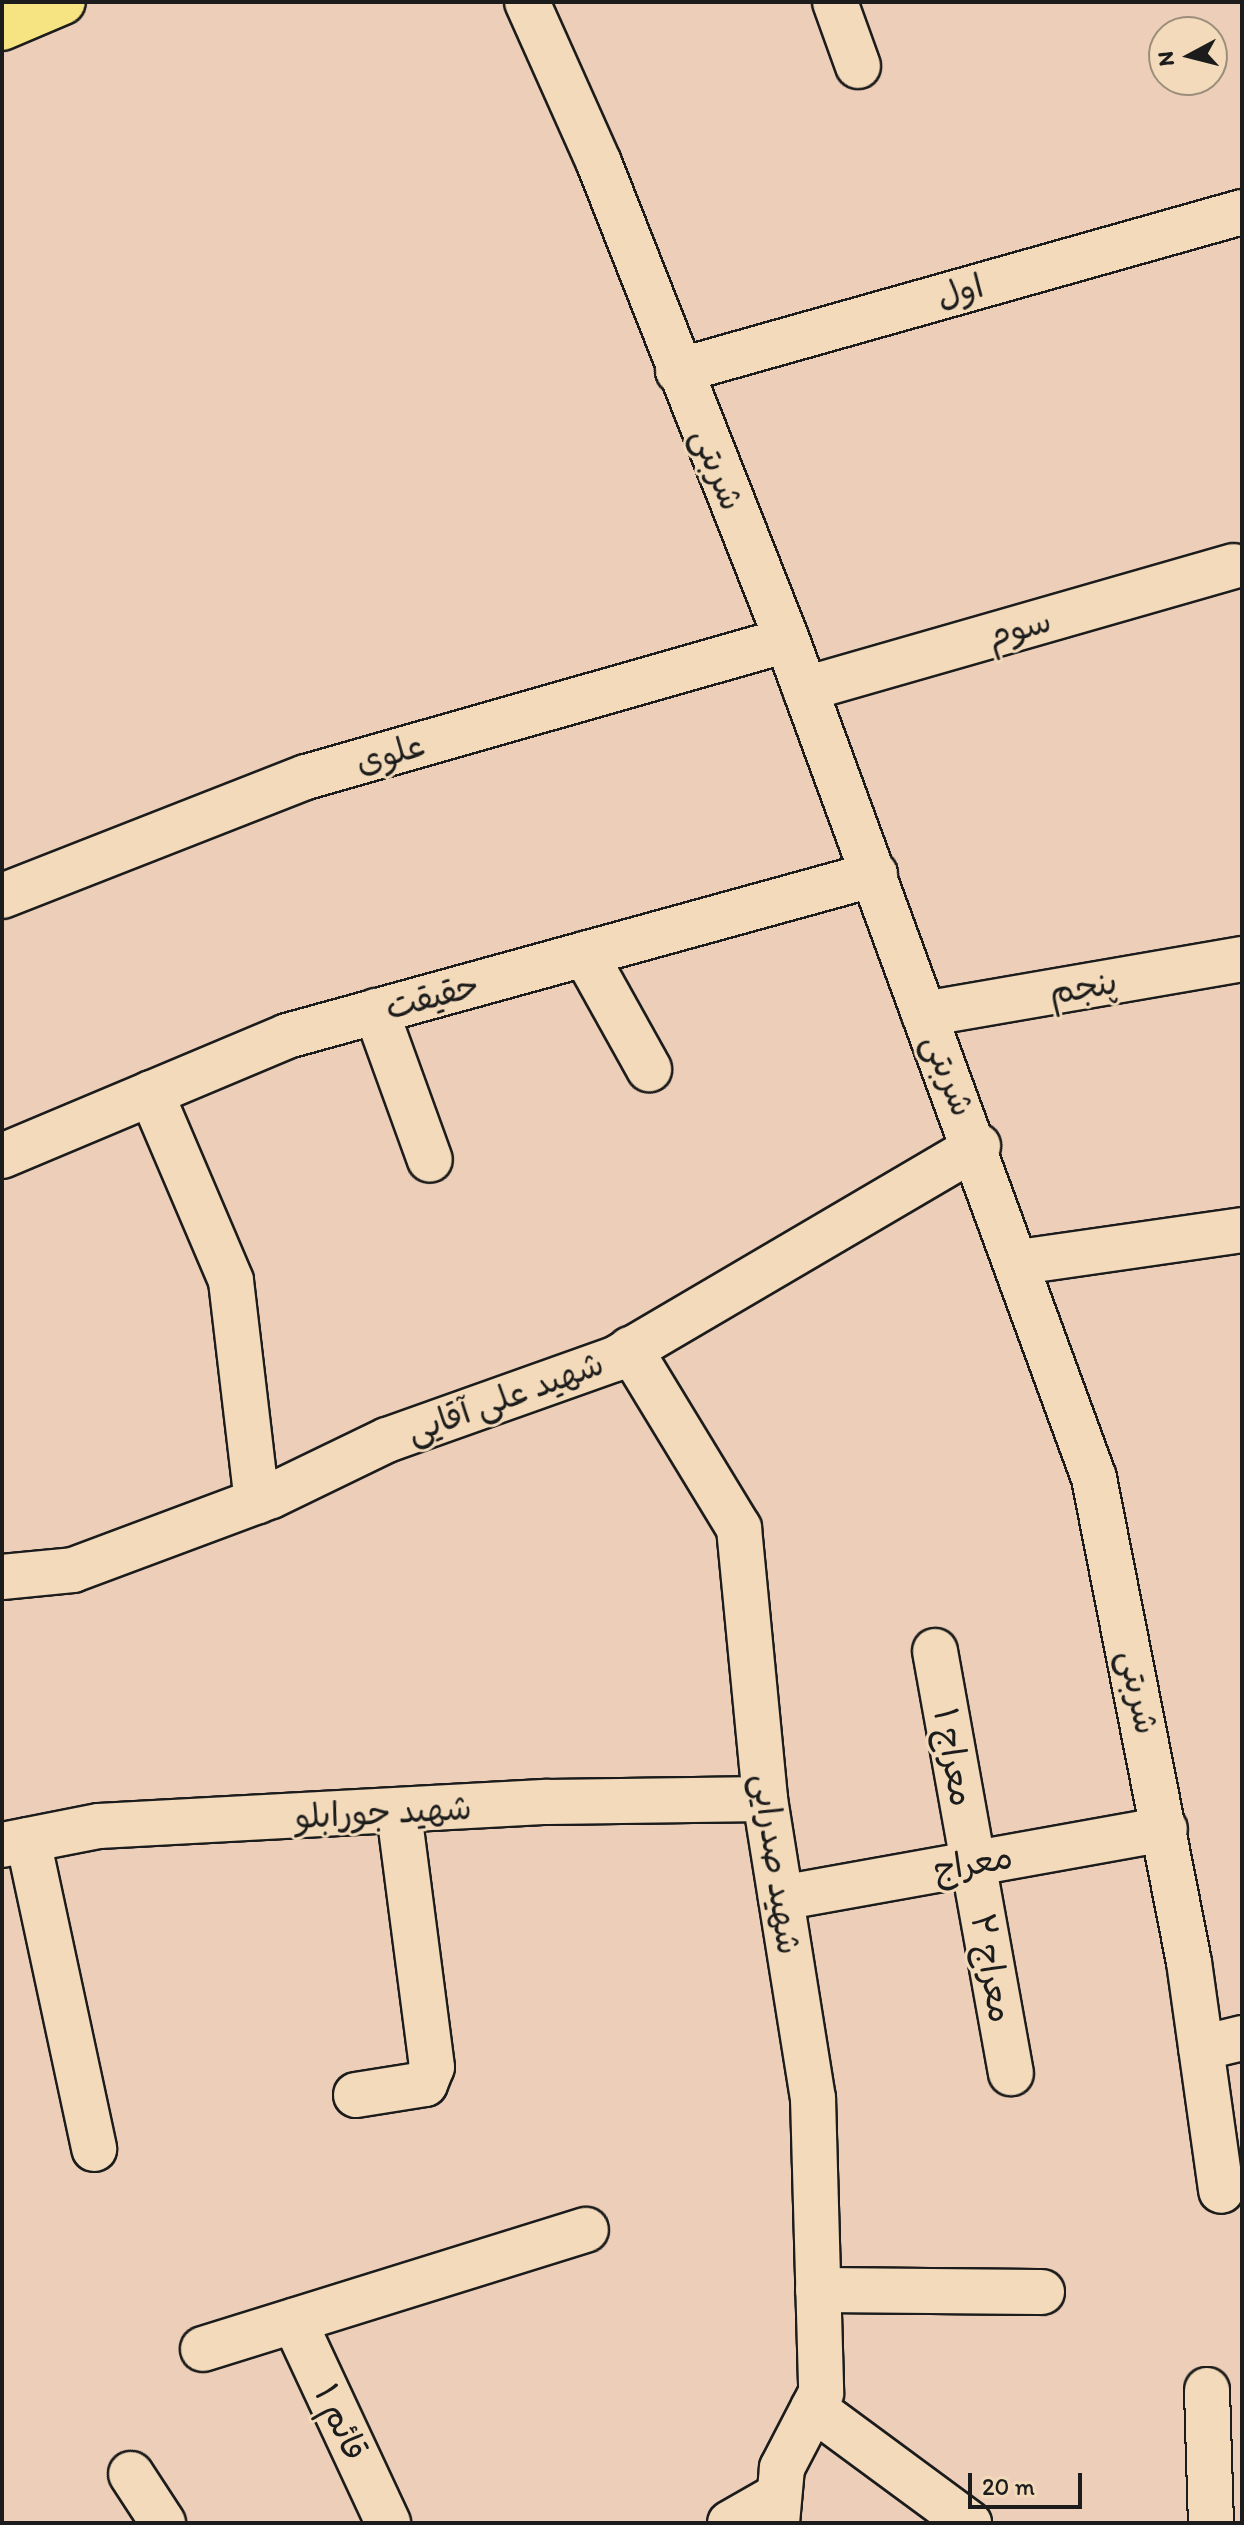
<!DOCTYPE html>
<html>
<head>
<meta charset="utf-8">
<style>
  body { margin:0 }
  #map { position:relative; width:1244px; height:2525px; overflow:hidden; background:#edcfb9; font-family:Itim,"Playpen Sans Arabic",sans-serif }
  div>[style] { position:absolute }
  .roads { filter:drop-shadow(2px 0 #1c1c1c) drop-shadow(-2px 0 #1c1c1c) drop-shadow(0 2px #1c1c1c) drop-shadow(0 -2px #1c1c1c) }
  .minor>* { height:44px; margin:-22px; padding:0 22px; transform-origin:22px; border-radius:22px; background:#f2daba }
  .major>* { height:44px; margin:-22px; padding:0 22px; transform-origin:22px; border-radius:22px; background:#f6e381 }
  span { translate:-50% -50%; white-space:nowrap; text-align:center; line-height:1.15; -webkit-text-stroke:6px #f2daba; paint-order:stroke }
  .street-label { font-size:34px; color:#1c1c1c }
  .frame { position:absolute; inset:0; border:4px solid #1c1c1c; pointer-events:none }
  .north { position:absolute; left:1148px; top:16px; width:80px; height:80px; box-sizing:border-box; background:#f2daba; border:2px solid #9c8e7b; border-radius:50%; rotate:263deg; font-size:22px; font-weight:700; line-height:32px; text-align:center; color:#1c1c1c }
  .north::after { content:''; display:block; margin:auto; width:28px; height:36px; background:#1c1c1c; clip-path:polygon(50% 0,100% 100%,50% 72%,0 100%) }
  .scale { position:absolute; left:968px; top:2473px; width:114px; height:36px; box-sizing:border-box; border:4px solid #1c1c1c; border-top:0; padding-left:10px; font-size:24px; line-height:28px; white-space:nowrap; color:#1c1c1c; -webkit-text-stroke:6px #f2daba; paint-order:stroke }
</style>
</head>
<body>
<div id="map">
  <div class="roads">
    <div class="minor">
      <i style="left:527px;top:2px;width:176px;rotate:65.9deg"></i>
      <i style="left:599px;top:163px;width:513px;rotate:68.49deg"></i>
      <i style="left:787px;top:640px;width:892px;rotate:69.88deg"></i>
      <i style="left:1094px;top:1478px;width:493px;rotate:78.9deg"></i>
      <i style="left:1189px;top:1962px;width:231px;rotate:82deg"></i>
      <i style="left:835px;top:2px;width:68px;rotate:70.2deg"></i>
      <i style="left:678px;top:371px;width:586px;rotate:-15.74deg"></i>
      <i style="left:805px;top:689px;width:446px;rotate:-16deg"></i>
      <i style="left:2px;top:896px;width:326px;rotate:-21.4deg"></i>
      <i style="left:306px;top:777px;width:500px;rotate:-15.9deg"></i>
      <i style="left:585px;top:954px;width:132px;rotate:60.9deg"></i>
      <i style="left:376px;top:1011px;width:158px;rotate:70.1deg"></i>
      <i style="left:924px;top:1014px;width:323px;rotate:-9.8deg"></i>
      <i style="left:151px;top:1093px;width:204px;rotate:66.9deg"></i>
      <i style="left:231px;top:1281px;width:222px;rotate:83.3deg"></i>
      <i style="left:2px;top:1156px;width:309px;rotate:-22.8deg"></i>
      <i style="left:287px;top:1036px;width:610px;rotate:-15.4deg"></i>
      <i style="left:1020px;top:1262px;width:224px;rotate:-8.2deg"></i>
      <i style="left:630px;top:1349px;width:210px;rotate:58.7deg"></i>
      <i style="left:739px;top:1528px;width:272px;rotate:84.5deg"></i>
      <i style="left:765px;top:1799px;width:303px;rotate:80.9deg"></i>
      <i style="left:813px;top:2098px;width:295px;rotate:88.4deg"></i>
      <i style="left:821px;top:2393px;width:85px;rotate:117.5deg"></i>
      <i style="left:782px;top:2468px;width:55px;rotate:95.2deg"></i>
      <i style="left:2px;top:1577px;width:71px;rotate:-5.6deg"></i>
      <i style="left:73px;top:1570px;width:211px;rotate:-20.5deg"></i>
      <i style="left:271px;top:1496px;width:129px;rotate:-25.8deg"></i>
      <i style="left:387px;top:1440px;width:242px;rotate:-19.6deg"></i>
      <i style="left:615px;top:1359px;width:421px;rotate:-30.4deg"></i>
      <i style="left:935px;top:1651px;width:429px;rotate:79.8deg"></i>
      <i style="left:28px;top:1840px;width:316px;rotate:77.9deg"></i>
      <i style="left:2px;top:1845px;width:99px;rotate:-11.1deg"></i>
      <i style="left:99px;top:1826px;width:449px;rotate:-3.1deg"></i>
      <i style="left:547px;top:1802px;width:218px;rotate:-0.8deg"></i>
      <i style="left:781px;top:1898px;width:390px;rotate:-10.2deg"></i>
      <i style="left:1201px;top:2048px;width:42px;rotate:-13.7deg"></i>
      <i style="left:356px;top:2095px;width:70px;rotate:-9.1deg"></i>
      <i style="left:425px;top:2084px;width:18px;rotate:-68deg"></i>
      <i style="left:432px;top:2067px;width:256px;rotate:-97.4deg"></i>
      <i style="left:818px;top:2290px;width:224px;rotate:0.5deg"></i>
      <i style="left:294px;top:2321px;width:223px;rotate:65deg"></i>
      <i style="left:203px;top:2349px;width:401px;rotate:-17.3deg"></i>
      <i style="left:1207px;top:2390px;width:133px;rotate:88.3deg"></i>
      <i style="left:813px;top:2408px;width:194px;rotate:36.4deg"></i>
      <i style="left:131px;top:2474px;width:59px;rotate:56.9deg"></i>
      <i style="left:730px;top:2523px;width:56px;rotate:-29.7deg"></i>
    </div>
    <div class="major">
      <i style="left:2px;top:28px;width:66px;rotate:-23.1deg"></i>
    </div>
  </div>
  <div class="street-label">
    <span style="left:960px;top:291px;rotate:-16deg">اول</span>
    <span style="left:718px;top:469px;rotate:68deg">شربتی</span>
    <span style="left:1019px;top:628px;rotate:-16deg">سوم</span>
    <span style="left:390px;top:753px;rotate:-16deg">علوی</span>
    <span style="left:1083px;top:987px;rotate:-10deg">پنجم</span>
    <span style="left:432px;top:996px;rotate:-15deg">حقیقت</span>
    <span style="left:949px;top:1075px;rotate:68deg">شربتی</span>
    <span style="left:505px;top:1397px;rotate:-20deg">شهید علی آقایی</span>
    <span style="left:1139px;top:1692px;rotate:78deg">شربتی</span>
    <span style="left:954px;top:1757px;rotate:80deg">معراج ۱</span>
    <span style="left:383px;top:1812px;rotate:-3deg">شهید جورابلو</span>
    <span style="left:973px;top:1863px;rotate:-10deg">معراج</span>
    <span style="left:777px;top:1864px;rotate:82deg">شهید صدرایی</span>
    <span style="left:992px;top:1968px;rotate:80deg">معراج ۲</span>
    <span style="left:341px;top:2422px;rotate:65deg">قائم ۱</span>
  </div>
  <div class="frame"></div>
  <div class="north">N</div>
  <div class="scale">20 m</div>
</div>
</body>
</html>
